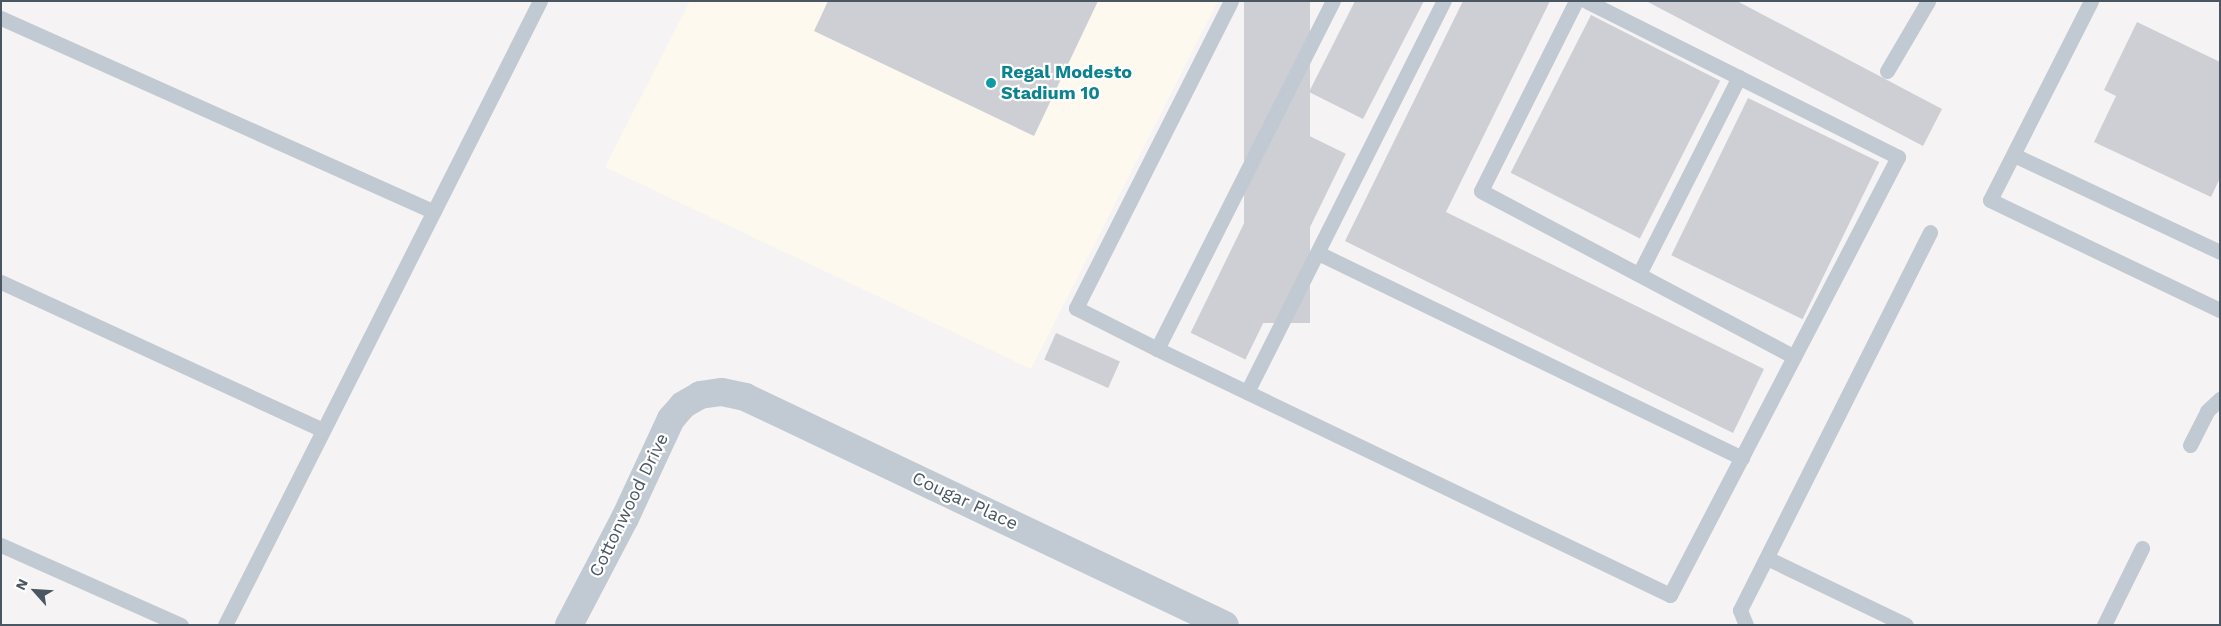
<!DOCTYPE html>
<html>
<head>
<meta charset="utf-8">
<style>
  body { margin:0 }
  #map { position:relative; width:2221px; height:626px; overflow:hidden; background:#f5f3f3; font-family:"Work Sans",sans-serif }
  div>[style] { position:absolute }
  .commercial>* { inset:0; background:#fdf9ef }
  .building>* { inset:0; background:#cdcfd5; transform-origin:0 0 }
  .service>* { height:15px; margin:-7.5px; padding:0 7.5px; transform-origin:7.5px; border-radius:7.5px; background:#c1cad2 }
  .minor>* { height:28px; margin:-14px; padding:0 14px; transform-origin:14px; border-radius:14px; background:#c1cad2 }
  .dots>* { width:14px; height:14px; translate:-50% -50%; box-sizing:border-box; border:2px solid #fff; border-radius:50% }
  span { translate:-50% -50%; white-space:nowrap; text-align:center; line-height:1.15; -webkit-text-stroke:4.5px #fff; paint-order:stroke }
  .culture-label { font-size:18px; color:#0d838f; font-weight:700 }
  .left { translate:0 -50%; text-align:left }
  .street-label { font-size:18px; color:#4a5661 }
  .frame { position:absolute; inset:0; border:2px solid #4a5661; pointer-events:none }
  .north { position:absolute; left:10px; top:566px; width:50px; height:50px; -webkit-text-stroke:4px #fff; paint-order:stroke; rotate:296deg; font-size:14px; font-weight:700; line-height:20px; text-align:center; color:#4a5661 }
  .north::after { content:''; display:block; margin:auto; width:18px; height:22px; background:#4a5661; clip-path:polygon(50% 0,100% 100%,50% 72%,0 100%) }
</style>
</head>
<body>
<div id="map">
  <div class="commercial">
    <i style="clip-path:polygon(690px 1px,1218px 1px,1031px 369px,605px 167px)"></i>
  </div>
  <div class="building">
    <i style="clip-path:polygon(828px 1px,1098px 1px,1034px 136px,814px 31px)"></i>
    <i style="left:1244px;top:1px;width:66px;height:322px"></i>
    <i style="clip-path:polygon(1355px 1px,1424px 1px,1363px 119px,1309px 92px)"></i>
    <i style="clip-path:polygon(1463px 1px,1550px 1px,1446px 212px,1764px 369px,1733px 433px,1345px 241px)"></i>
    <i style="clip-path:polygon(1646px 1px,1737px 1px,1942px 109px,1923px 146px)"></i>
    <i style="left:1591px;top:15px;width:145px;height:177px;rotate:27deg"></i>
    <i style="clip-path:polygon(2137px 22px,2220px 62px,2220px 178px,2211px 197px,2094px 142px,2116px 96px,2104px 90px)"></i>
    <i style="left:1748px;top:98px;width:146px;height:175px;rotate:26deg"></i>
    <i style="left:1291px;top:127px;width:61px;height:229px;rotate:26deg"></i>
    <i style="left:1056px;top:333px;width:70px;height:29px;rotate:24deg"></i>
  </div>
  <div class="service">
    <i style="left:1231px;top:1px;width:344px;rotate:116.8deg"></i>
    <i style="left:1076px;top:308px;width:91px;rotate:26.8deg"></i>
    <i style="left:1157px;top:349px;width:390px;rotate:-63.2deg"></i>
    <i style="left:1576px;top:1px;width:212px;rotate:116.6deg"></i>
    <i style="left:1481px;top:191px;width:354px;rotate:27.9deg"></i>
    <i style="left:2091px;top:1px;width:223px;rotate:116.9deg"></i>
    <i style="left:1990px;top:200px;width:255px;rotate:25.6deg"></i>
    <i style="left:1px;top:18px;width:474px;rotate:24.1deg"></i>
    <i style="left:1887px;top:71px;width:81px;rotate:-59.6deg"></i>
    <i style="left:2014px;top:155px;width:228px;rotate:25.2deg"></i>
    <i style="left:1318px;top:253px;width:471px;rotate:25.8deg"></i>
    <i style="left:1639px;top:274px;width:221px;rotate:-63.1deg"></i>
    <i style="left:1px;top:282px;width:354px;rotate:24.7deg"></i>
    <i style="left:1157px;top:349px;width:569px;rotate:25.62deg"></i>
    <i style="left:1670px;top:595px;width:494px;rotate:-62.5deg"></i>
    <i style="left:1898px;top:157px;width:348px;rotate:-153.4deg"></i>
    <i style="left:1247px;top:392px;width:438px;rotate:-63.3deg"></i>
    <i style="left:2190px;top:445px;width:38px;rotate:-63deg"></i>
    <i style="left:2207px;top:411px;width:18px;rotate:-43deg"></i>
    <i style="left:1px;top:545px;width:197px;rotate:24deg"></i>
    <i style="left:1767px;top:558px;width:154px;rotate:25.7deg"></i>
    <i style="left:225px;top:625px;width:699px;rotate:-63.22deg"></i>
    <i style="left:1746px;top:625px;width:16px;rotate:-112deg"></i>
    <i style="left:1740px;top:610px;width:423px;rotate:-63.3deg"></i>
    <i style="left:2104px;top:625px;width:86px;rotate:-63.7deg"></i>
  </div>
  <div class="minor">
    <i style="left:569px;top:625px;width:121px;rotate:-62.4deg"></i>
    <i style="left:625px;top:518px;width:109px;rotate:-65.1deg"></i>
    <i style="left:671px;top:419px;width:18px;rotate:-49deg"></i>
    <i style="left:683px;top:405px;width:20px;rotate:-30deg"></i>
    <i style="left:700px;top:395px;width:22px;rotate:-8deg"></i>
    <i style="left:722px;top:392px;width:24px;rotate:12deg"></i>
    <i style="left:745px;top:397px;width:531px;rotate:25.41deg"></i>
  </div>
  <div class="dots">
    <i style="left:991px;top:83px;background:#0f9aa8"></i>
  </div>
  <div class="culture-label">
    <span class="left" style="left:1001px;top:83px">Regal Modesto<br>Stadium 10</span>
  </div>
  <div class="street-label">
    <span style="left:965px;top:501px;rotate:25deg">Cougar Place</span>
    <span style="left:629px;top:505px;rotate:-64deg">Cottonwood Drive</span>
  </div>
  <div class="frame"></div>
  <div class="north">N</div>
</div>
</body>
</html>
